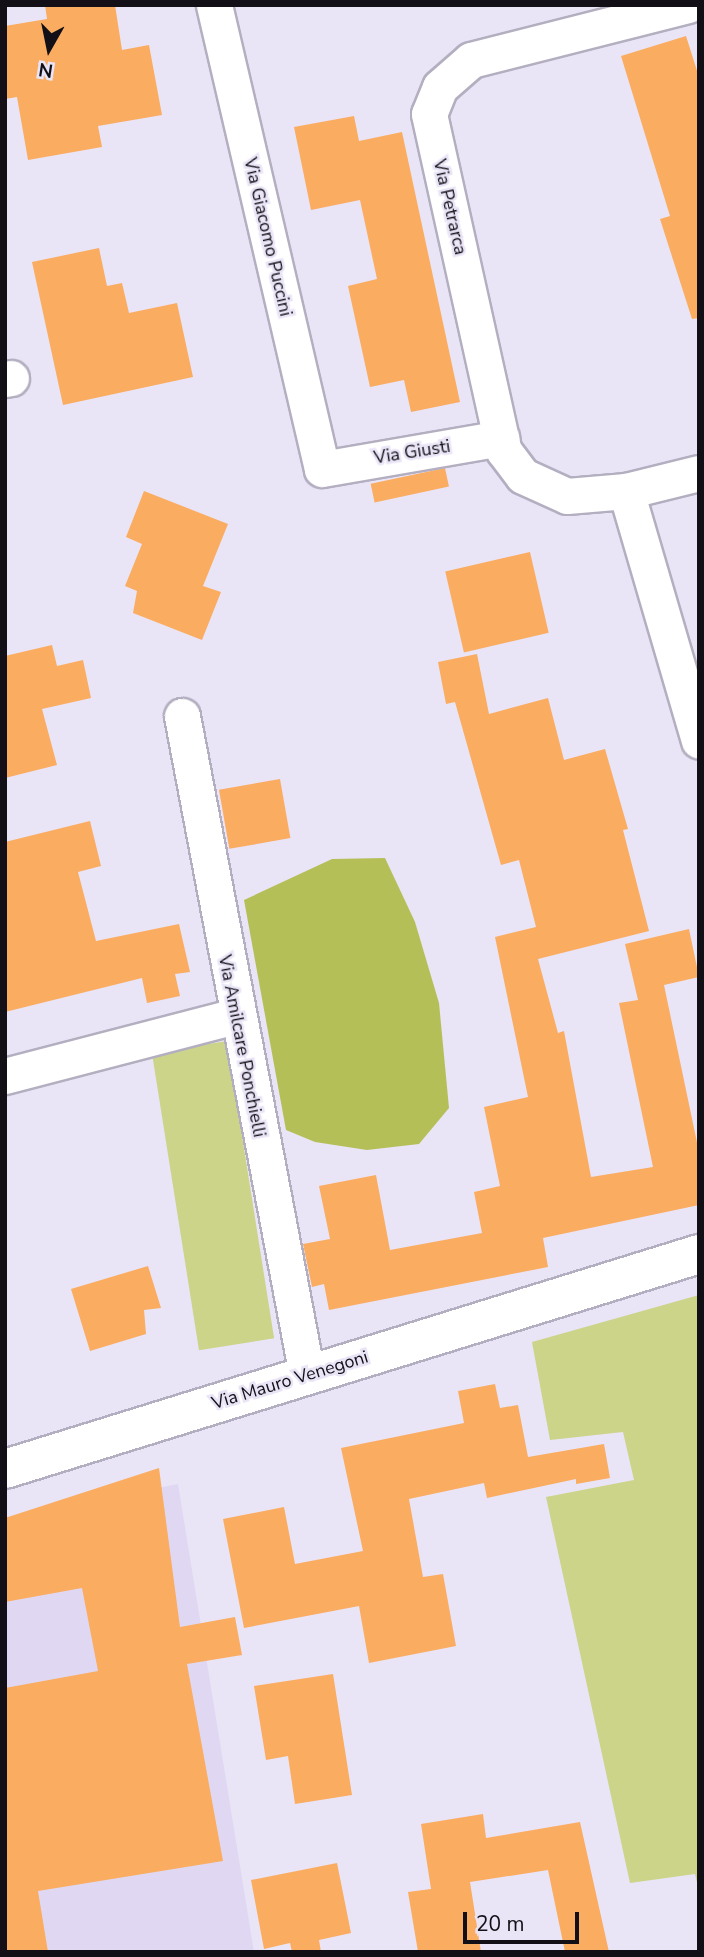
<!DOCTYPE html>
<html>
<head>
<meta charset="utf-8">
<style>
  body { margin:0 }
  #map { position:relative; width:704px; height:1957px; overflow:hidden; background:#eae4f7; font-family:"Nunito Sans",sans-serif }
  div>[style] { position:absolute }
  .built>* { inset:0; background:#e0d8f2 }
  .green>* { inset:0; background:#cbd489; transform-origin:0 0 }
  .forest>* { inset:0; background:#b5bf57 }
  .building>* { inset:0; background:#faac60; transform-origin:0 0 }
  .roads { filter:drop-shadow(2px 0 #b4afc0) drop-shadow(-2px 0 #b4afc0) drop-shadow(0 2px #b4afc0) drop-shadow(0 -2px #b4afc0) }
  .street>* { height:35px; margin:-17.5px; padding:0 17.5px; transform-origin:17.5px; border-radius:17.5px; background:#fff }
  .secondary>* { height:38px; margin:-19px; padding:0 19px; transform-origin:19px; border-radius:19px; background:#fff }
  span { translate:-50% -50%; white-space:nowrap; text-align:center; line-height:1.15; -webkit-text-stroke:5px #eae4f7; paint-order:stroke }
  .street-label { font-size:18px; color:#121016 }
  .frame { position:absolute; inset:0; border:7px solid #121016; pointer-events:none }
  .north { position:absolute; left:14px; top:14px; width:70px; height:70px; -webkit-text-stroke:5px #eae4f7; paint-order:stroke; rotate:189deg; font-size:19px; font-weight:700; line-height:28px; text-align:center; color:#121016 }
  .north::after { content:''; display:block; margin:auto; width:24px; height:32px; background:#121016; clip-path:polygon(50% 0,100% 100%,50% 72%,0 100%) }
  .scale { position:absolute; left:463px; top:1912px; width:116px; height:32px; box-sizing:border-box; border:4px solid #121016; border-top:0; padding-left:9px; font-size:21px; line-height:24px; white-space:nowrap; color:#121016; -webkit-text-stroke:5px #eae4f7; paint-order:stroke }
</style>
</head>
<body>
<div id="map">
  <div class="built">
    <i style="clip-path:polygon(178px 1484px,254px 1952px,5px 1952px,5px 1518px)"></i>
  </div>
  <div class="green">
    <i style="left:227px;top:1041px;width:301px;height:76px;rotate:81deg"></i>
    <i style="clip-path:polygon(699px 1295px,699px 1891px,695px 1874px,630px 1883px,546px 1497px,634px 1480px,623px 1432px,550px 1440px,532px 1342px)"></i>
  </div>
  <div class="forest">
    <i style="clip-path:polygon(385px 858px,415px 922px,439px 1003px,449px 1108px,419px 1144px,367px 1150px,315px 1142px,286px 1130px,244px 900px,332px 859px)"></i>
  </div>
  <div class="building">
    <i style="clip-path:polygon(45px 5px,115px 5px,122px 50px,149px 45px,162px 115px,98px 126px,102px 147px,28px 160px,17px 97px,5px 99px,5px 26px,47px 19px)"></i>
    <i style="clip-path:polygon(686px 36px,699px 77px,699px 318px,692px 319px,660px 219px,670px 216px,621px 56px)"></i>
    <i style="clip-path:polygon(354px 116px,359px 141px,402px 132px,460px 402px,411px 412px,404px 380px,370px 387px,348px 286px,377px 279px,360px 200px,311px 210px,294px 127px)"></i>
    <i style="clip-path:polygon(99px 248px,107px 286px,122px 283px,129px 313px,177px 303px,193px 377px,63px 405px,32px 262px)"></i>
    <i style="left:445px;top:468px;width:19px;height:76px;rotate:78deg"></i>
    <i style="clip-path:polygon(144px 491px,228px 524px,203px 586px,221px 592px,202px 640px,133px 613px,137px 591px,125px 586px,142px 544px,126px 537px)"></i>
    <i style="left:530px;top:552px;width:83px;height:87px;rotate:77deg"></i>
    <i style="clip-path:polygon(52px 645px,57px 666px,83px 660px,91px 698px,42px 709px,57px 765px,5px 778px,5px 656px)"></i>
    <i style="clip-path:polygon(477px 654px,489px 714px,548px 698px,564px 760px,605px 749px,628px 829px,623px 830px,649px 931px,538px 959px,558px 1033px,564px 1031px,591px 1177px,653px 1167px,619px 1003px,638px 1000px,625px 944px,689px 929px,699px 977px,664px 985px,699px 1152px,699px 1205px,543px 1238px,548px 1267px,329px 1310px,324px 1284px,312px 1287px,303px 1244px,330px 1239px,319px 1186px,376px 1175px,390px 1250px,482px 1233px,474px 1192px,500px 1186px,484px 1107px,528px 1097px,495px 937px,536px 927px,519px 860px,501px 865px,455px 702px,446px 704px,438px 662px)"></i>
    <i style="left:280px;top:779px;width:60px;height:62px;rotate:80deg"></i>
    <i style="clip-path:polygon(90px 821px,101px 866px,78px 872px,96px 941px,179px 924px,190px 972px,175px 974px,180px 996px,147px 1003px,142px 978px,5px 1012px,5px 842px)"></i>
    <i style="clip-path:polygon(148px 1266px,161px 1308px,144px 1310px,146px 1334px,90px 1351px,71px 1289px)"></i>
    <i style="clip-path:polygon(495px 1384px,500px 1408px,518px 1405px,528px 1457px,604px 1444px,610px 1478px,576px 1484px,576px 1479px,487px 1498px,484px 1483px,409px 1499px,423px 1577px,443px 1574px,456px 1646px,369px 1663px,359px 1606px,244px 1628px,223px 1519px,284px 1507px,295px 1564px,363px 1551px,341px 1448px,464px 1423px,458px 1391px)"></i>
    <i style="clip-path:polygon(159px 1468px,180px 1627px,235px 1617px,242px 1655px,187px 1664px,223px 1861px,38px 1891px,48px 1952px,5px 1952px,5px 1688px,98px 1671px,82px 1588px,5px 1602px,5px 1518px)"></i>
    <i style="clip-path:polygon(333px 1674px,352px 1795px,295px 1804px,288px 1756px,266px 1760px,254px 1686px)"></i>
    <i style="clip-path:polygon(483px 1814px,486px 1838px,580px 1822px,609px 1952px,565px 1952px,548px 1870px,470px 1882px,481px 1952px,418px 1952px,408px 1892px,431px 1889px,421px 1824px)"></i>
    <i style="clip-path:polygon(337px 1863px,351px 1933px,319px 1940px,321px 1952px,292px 1952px,290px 1943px,264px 1949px,251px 1880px)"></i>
  </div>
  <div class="roads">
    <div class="street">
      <i style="left:214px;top:5px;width:476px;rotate:76.9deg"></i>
      <i style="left:322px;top:469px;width:182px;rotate:-9.8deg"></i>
      <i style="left:688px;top:5px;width:224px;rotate:165.8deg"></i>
      <i style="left:471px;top:60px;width:41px;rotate:138.9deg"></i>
      <i style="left:440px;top:87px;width:29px;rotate:112deg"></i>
      <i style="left:429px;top:114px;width:345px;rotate:77.5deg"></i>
      <i style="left:504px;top:451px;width:31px;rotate:53deg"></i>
      <i style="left:523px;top:476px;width:48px;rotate:24.4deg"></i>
      <i style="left:567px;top:496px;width:59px;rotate:-4.8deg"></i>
      <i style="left:626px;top:491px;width:75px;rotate:-13.9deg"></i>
      <i style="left:5px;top:379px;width:6px;rotate:-9deg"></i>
      <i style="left:626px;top:491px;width:260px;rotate:73.7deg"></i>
      <i style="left:182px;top:716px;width:671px;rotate:79.26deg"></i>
      <i style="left:5px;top:1076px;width:238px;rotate:-14.6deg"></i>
    </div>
    <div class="secondary">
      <i style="left:5px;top:1469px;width:727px;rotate:-17.21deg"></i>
    </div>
  </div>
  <div class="street-label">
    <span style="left:450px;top:207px;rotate:77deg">Via Petrarca</span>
    <span style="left:268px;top:237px;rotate:77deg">Via Giacomo Puccini</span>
    <span style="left:412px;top:452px;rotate:-9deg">Via Giusti</span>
    <span style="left:242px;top:1046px;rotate:79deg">Via Amilcare Ponchielli</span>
    <span style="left:290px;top:1380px;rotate:-17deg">Via Mauro Venegoni</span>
  </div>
  <div class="frame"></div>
  <div class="north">N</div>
  <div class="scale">20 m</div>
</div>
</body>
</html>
